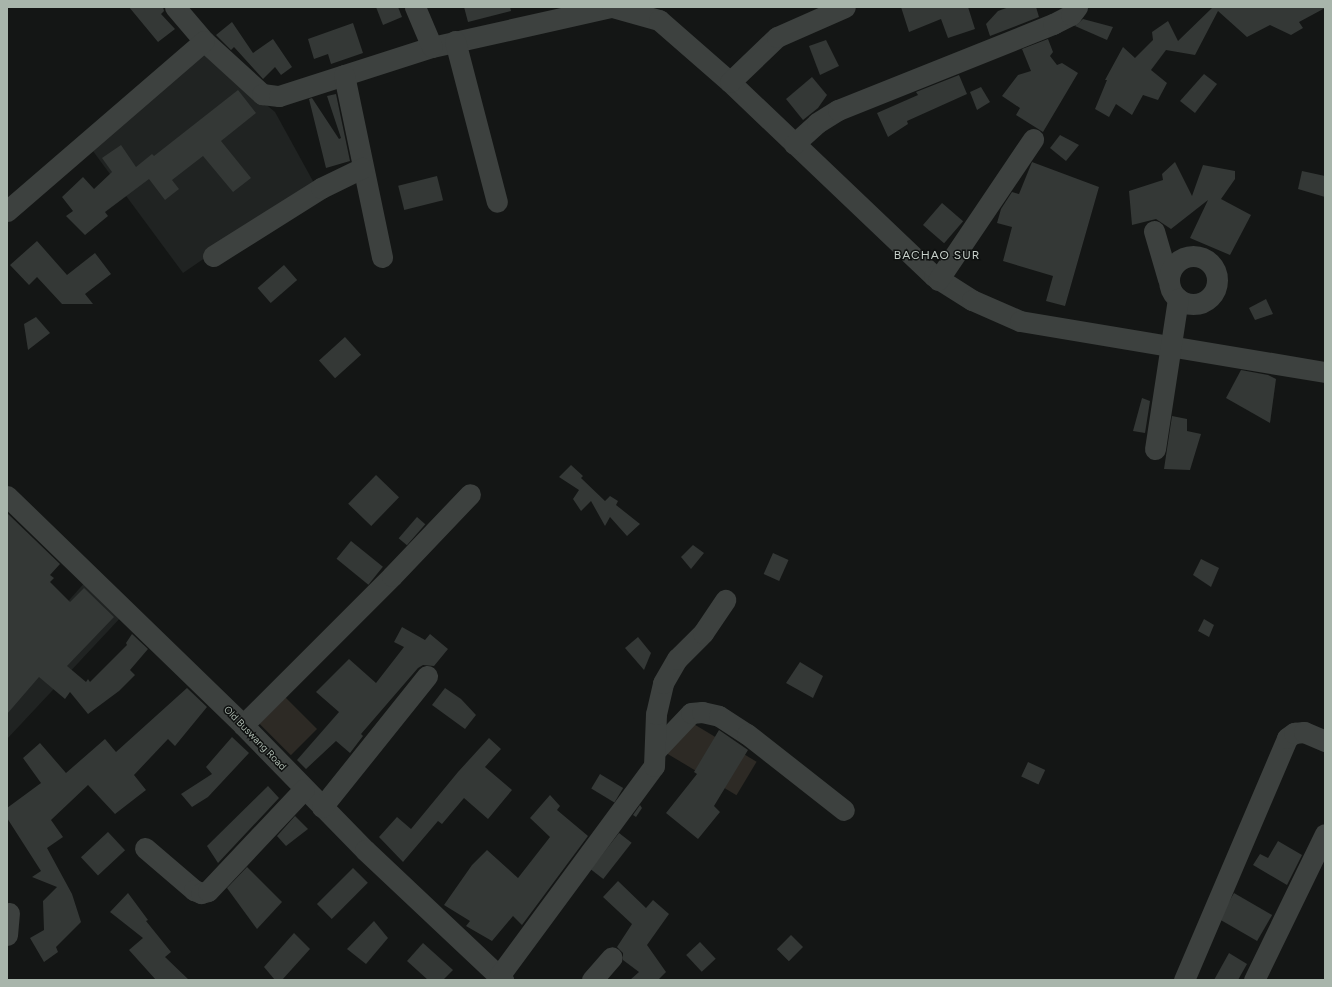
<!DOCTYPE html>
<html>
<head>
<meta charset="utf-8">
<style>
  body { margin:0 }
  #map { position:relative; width:1332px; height:987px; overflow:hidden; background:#141615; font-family:Figtree,sans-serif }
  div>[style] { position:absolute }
  .built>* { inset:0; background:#202322 }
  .green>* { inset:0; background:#2d2a25; transform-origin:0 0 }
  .building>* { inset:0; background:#343836; transform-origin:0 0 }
  .minor>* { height:21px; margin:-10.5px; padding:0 10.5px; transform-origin:10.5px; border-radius:10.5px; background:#3d413f }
  .minor>.ring { margin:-10.5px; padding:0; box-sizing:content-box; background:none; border:21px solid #3d413f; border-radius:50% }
  span { translate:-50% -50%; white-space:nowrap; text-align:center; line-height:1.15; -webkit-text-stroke:3px #0f1110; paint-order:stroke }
  .street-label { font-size:10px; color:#a8b5ab }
  .quarter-label { font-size:12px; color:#c8d1cb; letter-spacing:1px }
  .frame { position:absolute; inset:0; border:8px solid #a8b5ab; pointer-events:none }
</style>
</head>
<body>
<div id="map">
  <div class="built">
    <i style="clip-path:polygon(202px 51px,275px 112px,314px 183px,183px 273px,90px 147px)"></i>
    <i style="clip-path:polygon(87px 580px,123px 615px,7px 739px,7px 605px,40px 633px)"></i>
  </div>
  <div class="green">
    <i style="left:276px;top:688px;width:58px;height:37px;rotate:45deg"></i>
    <i style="left:682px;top:717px;width:87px;height:39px;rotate:31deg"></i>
  </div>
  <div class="building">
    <i style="clip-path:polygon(129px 7px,163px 7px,164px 11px,161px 14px,175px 29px,158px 42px)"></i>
    <i style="clip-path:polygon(376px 7px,398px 7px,402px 17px,383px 25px)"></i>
    <i style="clip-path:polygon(464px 7px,510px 7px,511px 11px,468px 22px)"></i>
    <i style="clip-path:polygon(901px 7px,968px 7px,975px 29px,948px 38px,941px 19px,909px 32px)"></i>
    <i style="clip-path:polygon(1009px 7px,1036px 7px,1039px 17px,990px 36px,986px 24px,998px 11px)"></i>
    <i style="clip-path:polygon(1213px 7px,1325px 8px,1299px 22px,1303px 28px,1291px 35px,1270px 25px,1247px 37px,1218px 11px,1195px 55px,1166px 50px,1151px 70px,1167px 83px,1158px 100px,1143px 95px,1132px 115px,1116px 104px,1109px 117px,1095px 109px,1107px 80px,1105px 80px,1123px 47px,1135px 58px,1153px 40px,1152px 32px,1168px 21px,1178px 41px)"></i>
    <i style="clip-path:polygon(1083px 19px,1113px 27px,1107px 40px,1075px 26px)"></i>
    <i style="clip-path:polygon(232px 22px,253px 53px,273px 39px,292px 67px,281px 75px,275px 67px,263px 79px,234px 47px,231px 50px,216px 35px)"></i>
    <i style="clip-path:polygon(353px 23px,363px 53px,331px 64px,328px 54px,314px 59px,308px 39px)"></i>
    <i style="clip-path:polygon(1048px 39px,1053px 52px,1050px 56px,1057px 65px,1062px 63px,1078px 73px,1043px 132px,1016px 115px,1020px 108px,1002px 96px,1018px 75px,1031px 71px,1022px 49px)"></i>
    <i style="clip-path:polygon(826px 40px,839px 66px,820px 75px,809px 46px)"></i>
    <i style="clip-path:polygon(1204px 74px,1217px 84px,1195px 113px,1180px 101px)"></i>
    <i style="clip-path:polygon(959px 75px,967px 94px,907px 121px,908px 124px,888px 137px,877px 113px,918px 95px,916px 92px)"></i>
    <i style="clip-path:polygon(812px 77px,827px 95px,818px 108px,803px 120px,786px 99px)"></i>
    <i style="clip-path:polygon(981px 87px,990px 102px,977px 110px,970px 92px)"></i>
    <i style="clip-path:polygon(238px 90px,256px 113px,221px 141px,251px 178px,233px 192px,203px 156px,172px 180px,179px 189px,165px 200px,149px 179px,105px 212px,108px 216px,85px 235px,66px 216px,73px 211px,62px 197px,83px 177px,94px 189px,112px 172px,102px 158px,121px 145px,136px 167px,152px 154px,154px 156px)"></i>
    <i style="clip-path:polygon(336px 94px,350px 161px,326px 168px,309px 99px,312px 98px,339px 139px,341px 138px,327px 96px)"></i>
    <i style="clip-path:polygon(1060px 135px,1079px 145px,1066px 161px,1050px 148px)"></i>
    <i style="clip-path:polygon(1032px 162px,1099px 187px,1065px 306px,1046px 301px,1053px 276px,1003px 261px,1012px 227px,997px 223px,1001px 209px,1012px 192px,1019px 194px)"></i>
    <i style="clip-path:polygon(1175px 162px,1192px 196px,1203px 165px,1235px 171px,1235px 179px,1221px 199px,1251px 215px,1230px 255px,1190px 238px,1208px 200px,1171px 229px,1156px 219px,1132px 225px,1129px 191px,1163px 180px,1162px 174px)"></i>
    <i style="clip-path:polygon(1302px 171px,1325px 176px,1325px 197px,1298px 189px)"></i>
    <i style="left:437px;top:176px;width:25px;height:40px;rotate:76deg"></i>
    <i style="left:942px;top:203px;width:28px;height:29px;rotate:41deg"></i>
    <i style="clip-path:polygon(37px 241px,67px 275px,95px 253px,111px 274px,85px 294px,93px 304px,62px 304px,37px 277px,29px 285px,10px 265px)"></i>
    <i style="left:284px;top:265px;width:20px;height:35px;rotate:49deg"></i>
    <i style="clip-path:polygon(1266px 299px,1273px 314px,1255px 320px,1249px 308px)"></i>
    <i style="clip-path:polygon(36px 317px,50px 333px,28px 350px,24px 324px)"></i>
    <i style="left:345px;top:337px;width:24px;height:35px;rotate:48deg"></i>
    <i style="clip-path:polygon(1241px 370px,1268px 375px,1276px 379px,1270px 423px,1226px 398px)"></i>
    <i style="clip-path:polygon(1142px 398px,1150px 401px,1145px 433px,1133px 431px)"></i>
    <i style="clip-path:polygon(1172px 416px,1187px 419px,1187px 431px,1201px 434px,1190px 470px,1164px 469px)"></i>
    <i style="clip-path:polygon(571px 465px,583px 476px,581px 478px,605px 501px,610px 496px,618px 501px,616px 505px,640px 524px,627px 536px,610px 517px,605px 526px,591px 501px,581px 511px,573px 499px,579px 490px,559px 477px)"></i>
    <i style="left:376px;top:475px;width:32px;height:40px;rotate:44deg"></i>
    <i style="clip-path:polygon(7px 513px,60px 564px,50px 575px,54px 578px,50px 582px,70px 602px,84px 588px,114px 617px,67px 666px,86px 682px,88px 679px,90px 682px,127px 645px,126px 643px,132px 634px,148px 649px,130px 670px,135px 675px,119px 691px,88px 714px,70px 692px,65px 699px,39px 677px,7px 714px)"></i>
    <i style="left:417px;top:517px;width:11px;height:28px;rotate:41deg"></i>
    <i style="left:351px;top:541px;width:41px;height:23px;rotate:39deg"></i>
    <i style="clip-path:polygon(693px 545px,704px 553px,691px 569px,681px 557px)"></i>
    <i style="left:773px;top:553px;width:17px;height:23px;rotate:24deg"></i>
    <i style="clip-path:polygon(1201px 559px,1219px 568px,1211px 587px,1193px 575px)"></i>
    <i style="clip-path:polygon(1204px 619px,1214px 625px,1209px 637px,1198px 631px)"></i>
    <i style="clip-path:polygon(402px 627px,425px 640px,430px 634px,448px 649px,434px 666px,423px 665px,418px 668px,361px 734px,363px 736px,350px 753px,336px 741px,306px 769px,297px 760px,339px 712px,316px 692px,349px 659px,376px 683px,404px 647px,394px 642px)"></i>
    <i style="clip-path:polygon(638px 637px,651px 653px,644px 670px,625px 648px)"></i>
    <i style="clip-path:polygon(800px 662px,823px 676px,813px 698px,786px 683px)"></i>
    <i style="clip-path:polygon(187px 688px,207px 707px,175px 746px,168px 739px,134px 775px,146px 790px,115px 814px,88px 785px,51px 820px,63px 837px,47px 848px,72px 894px,81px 922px,56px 947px,58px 952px,44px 962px,30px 938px,44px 930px,43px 901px,57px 887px,32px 877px,41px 871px,7px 818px,7px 808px,41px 783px,23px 758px,40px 743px,66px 773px,105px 739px,116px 752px)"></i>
    <i style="clip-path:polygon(445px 688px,461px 699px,476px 715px,465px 729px,432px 705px)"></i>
    <i style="clip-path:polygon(719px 730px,748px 750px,714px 806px,720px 812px,698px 839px,666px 813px,697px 774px,694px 772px)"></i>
    <i style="clip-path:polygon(232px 737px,249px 753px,208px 797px,192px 807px,181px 794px,212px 774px,206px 767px)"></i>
    <i style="clip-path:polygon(489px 738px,501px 749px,485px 767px,512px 790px,488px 819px,464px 798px,442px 824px,438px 821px,403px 862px,379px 837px,397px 817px,411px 829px,458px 772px)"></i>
    <i style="left:1028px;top:762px;width:19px;height:16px;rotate:25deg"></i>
    <i style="left:600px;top:774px;width:27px;height:17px;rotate:31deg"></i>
    <i style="clip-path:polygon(268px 786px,279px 798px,218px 863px,207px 846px)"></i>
    <i style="clip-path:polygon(550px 795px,560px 806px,557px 810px,588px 836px,522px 925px,513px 916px,492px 941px,466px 926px,470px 921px,444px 905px,472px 865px,487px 850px,518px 878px,550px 837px,530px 818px)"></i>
    <i style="clip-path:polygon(640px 805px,642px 808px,636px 817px,633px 815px)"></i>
    <i style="clip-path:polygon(295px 816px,308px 829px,286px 846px,277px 836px)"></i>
    <i style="left:108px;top:832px;width:25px;height:37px;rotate:47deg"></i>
    <i style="left:619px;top:833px;width:16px;height:46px;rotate:38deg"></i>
    <i style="clip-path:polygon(1278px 841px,1302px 855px,1287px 885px,1253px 865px,1260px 854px,1268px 858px)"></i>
    <i style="clip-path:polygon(247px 867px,282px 902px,257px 929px,227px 888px)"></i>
    <i style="left:353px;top:868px;width:21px;height:51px;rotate:45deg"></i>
    <i style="clip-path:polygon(618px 881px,646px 908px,653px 900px,669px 914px,647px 945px,666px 972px,658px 980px,630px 980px,639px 972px,623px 960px,623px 953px,617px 947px,632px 924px,603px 897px)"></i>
    <i style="clip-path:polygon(128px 893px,148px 920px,146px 921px,171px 952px,165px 957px,189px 980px,156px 980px,129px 950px,143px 938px,110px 912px)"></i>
    <i style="left:1234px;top:893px;width:44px;height:30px;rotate:30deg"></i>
    <i style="clip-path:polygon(374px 921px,388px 938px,366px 964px,347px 949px)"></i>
    <i style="clip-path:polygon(294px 933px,310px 949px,282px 980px,275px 980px,264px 967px)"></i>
    <i style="left:791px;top:935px;width:17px;height:20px;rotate:45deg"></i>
    <i style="left:700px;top:942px;width:23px;height:19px;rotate:47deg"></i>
    <i style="clip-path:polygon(423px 943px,453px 970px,443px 980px,428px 980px,407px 961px)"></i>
    <i style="clip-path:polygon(1229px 953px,1247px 964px,1238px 980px,1214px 980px)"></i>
  </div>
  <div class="minor">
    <i style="left:175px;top:7px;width:45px;rotate:49.5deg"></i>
    <i style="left:204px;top:41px;width:79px;rotate:42.4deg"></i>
    <i style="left:262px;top:94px;width:17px;rotate:7deg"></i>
    <i style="left:279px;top:96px;width:161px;rotate:-17.8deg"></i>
    <i style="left:432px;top:47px;width:183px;rotate:-12.6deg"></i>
    <i style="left:415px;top:7px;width:43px;rotate:67deg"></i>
    <i style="left:612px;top:7px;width:49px;rotate:15.5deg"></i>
    <i style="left:659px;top:20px;width:94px;rotate:41.1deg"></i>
    <i style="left:730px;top:82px;width:282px;rotate:43.6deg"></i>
    <i style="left:934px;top:276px;width:45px;rotate:32.3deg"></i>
    <i style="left:972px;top:300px;width:52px;rotate:23.6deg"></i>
    <i style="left:1020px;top:321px;width:309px;rotate:9.5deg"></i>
    <i style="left:455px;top:41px;width:166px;rotate:75.4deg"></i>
    <i style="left:344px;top:75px;width:186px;rotate:78.2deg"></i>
    <i style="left:730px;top:82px;width:65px;rotate:-43.8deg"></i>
    <i style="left:777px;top:37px;width:74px;rotate:-23.8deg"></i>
    <i style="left:794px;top:144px;width:31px;rotate:-42deg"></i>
    <i style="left:817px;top:123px;width:25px;rotate:-32deg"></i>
    <i style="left:838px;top:110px;width:232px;rotate:-21.8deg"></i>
    <i style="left:1053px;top:24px;width:20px;rotate:-27deg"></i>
    <i style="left:1071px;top:15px;width:10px;rotate:-53deg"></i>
    <i style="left:7px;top:211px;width:260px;rotate:-40.8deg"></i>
    <i style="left:1154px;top:231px;width:50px;rotate:73.7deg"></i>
    <i class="ring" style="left:1169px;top:256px;width:27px;height:27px"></i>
    <i style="left:213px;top:256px;width:128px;rotate:-32.2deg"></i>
    <i style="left:321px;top:188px;width:46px;rotate:-26deg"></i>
    <i style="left:938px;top:280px;width:170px;rotate:-56deg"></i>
    <i style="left:1155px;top:449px;width:152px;rotate:-81.3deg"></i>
    <i style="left:7px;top:496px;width:329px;rotate:44.1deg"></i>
    <i style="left:243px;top:725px;width:175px;rotate:45.7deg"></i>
    <i style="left:365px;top:850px;width:190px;rotate:43.3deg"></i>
    <i style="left:243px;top:725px;width:211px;rotate:-45deg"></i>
    <i style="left:392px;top:576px;width:113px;rotate:-46.4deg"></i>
    <i style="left:656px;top:750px;width:51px;rotate:-46.6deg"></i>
    <i style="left:691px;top:713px;width:11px;rotate:-5deg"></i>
    <i style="left:702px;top:712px;width:17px;rotate:13deg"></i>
    <i style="left:719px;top:716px;width:33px;rotate:33deg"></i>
    <i style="left:747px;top:734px;width:123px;rotate:38.1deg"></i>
    <i style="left:322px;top:807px;width:168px;rotate:-51.3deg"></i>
    <i style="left:145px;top:848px;width:65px;rotate:40.6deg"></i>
    <i style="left:194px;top:890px;width:8px;rotate:23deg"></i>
    <i style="left:201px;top:893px;width:7px;rotate:-16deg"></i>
    <i style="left:208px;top:891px;width:140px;rotate:-46.7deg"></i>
    <i style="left:7px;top:935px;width:22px;rotate:-85deg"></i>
    <i style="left:499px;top:976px;width:261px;rotate:-53.6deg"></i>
    <i style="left:654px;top:766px;width:52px;rotate:-87.8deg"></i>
    <i style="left:656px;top:714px;width:32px;rotate:-77deg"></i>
    <i style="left:663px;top:683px;width:28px;rotate:-60deg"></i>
    <i style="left:677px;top:659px;width:37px;rotate:-45deg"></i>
    <i style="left:703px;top:633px;width:40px;rotate:-56deg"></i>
    <i style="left:592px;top:980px;width:30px;rotate:-49deg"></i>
    <i style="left:1184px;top:980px;width:263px;rotate:-66.9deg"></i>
    <i style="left:1287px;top:738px;width:9px;rotate:-36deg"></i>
    <i style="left:1294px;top:733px;width:10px;rotate:-6deg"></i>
    <i style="left:1304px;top:732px;width:23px;rotate:23deg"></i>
    <i style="left:1254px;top:980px;width:162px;rotate:-64.1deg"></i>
  </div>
  <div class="street-label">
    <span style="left:255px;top:738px;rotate:46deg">Old Buswang Road</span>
  </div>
  <div class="quarter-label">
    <span style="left:937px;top:256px">BACHAO SUR</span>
  </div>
  <div class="frame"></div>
</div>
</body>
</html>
